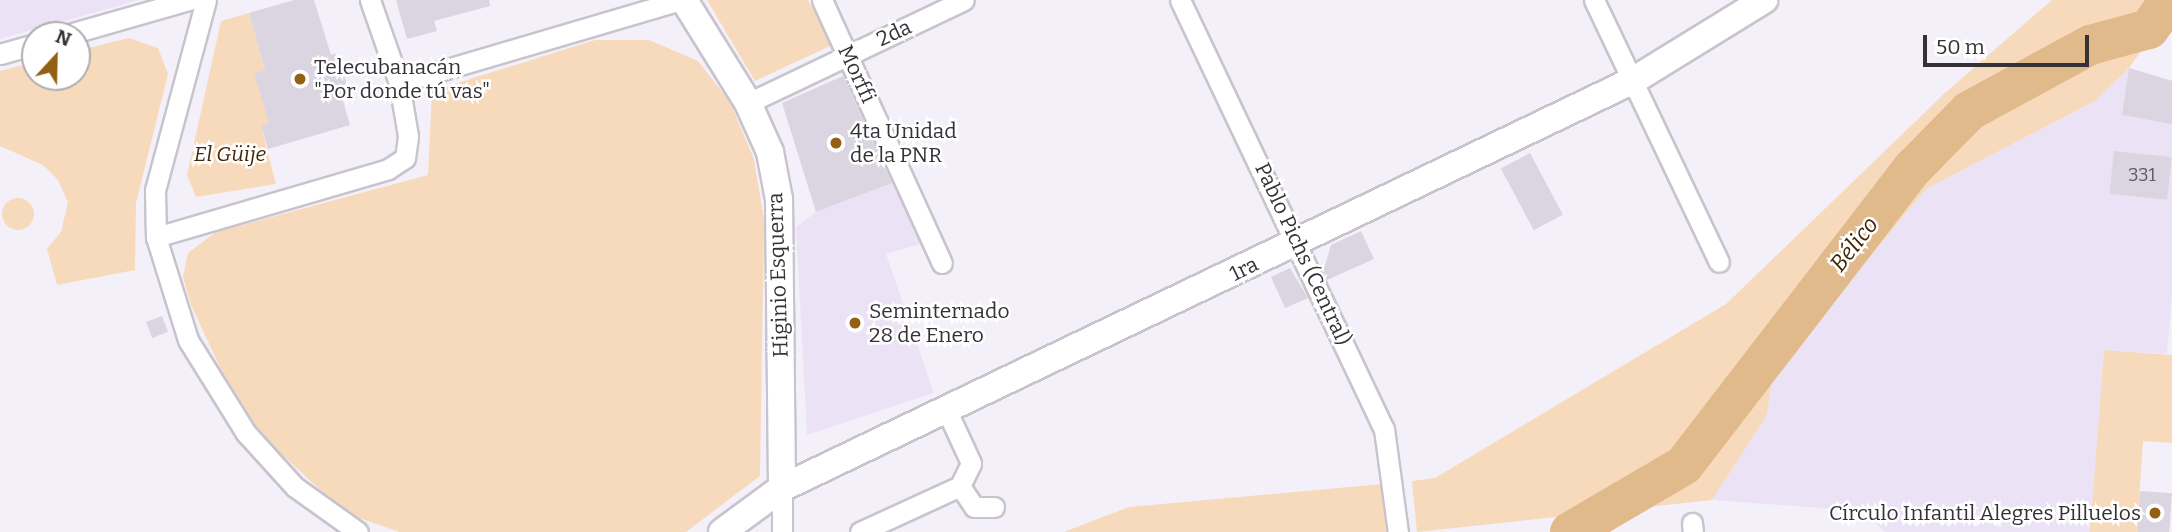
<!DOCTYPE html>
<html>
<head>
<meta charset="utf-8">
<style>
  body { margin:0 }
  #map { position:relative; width:2172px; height:532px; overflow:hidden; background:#f4f0fa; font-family:Bitter,serif }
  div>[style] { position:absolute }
  .built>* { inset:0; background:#ebe3f5 }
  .green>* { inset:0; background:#f7dabb }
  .round { border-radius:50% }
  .river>* { height:40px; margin:-20px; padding:0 20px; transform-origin:20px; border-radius:20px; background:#e1ba8c }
  .building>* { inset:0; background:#dad5e0; transform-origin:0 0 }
  .roads { filter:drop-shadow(2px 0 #c8c4ce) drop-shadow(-2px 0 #c8c4ce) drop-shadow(0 2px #c8c4ce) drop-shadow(0 -2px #c8c4ce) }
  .street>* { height:19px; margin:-9.5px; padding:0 9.5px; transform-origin:9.5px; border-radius:9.5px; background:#fff }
  .secondary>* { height:26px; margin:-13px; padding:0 13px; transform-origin:13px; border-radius:13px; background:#fff }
  .dots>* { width:19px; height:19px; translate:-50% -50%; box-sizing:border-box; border:4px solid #fff; border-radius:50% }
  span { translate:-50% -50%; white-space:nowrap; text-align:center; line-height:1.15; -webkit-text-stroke:5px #fff; paint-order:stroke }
  .number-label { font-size:18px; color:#5e5b60 }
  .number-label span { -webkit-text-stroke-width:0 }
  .street-label { font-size:21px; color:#343236 }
  .poi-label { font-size:21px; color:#343236 }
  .left { translate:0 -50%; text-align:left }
  .right { translate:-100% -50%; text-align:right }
  .park-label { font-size:21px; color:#442903; font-style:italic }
  .water-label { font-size:23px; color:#3e2400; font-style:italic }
  .north { position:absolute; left:21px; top:21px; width:70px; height:70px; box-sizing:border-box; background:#fff; border:2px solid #aeadaf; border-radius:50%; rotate:22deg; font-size:19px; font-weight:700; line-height:28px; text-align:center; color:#343236 }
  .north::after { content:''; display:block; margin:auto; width:24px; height:32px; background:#936013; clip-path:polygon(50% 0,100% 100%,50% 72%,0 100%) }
  .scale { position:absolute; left:1923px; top:35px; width:166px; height:32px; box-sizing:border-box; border:4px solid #343236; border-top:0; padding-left:9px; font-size:21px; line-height:24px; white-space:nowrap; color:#343236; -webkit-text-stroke:5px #fff; paint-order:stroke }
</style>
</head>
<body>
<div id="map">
  <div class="built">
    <i style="clip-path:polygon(0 0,139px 0,0 39px)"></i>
    <i style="clip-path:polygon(2129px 68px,2172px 81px,2172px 296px,2167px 354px,2104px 350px,2091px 532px,1885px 532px,1862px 511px,1712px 500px,1767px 415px,1773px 374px,1926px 189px,2095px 101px)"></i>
    <i style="clip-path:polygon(895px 182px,924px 243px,886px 254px,934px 393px,807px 435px,796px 227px,816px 212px)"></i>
  </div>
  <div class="green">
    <i style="clip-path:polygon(707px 0,808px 0,832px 45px,755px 81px)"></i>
    <i style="clip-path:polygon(2052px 0,2172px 0,2172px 8px,2129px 68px,2095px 101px,1926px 189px,1773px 374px,1767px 415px,1712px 500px,1417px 532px,1412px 481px,1435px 478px,1726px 304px,1946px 92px)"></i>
    <i style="clip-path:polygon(249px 13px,265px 70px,254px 74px,274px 122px,261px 126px,276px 184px,196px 197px,187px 175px,221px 21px)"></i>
    <i style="clip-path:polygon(129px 38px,158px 48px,168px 74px,136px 203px,135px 270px,57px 285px,47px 249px,61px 232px,68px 202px,58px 180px,43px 165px,0 146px,0 71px,35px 62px,35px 77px,77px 77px,77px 51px)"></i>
    <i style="clip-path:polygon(595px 40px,649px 40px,698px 61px,730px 102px,754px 159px,764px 220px,760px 476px,686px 532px,400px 532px,345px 513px,244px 419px,191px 305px,183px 277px,188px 253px,216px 232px,428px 175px,432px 91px)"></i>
    <i class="round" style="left:2px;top:198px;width:32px;height:32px"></i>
    <i style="clip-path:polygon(2104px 350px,2172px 355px,2172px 443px,2143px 441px,2137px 532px,2090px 532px)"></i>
    <i style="clip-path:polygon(1382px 484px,1386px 532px,1064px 532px,1129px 507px)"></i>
  </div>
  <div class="river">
    <i style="left:1570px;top:532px;width:132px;rotate:-30.4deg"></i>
    <i style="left:1684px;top:465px;width:375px;rotate:-52.4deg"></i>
    <i style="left:1913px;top:168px;width:80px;rotate:-45.5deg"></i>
    <i style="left:1969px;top:111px;width:138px;rotate:-28.6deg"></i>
    <i style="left:2090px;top:45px;width:61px;rotate:-15.2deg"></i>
    <i style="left:2149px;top:29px;width:35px;rotate:-55deg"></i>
  </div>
  <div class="building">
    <i style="clip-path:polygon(294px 0,314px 0,331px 55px,337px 53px,347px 84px,339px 87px,350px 125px,268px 149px,261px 126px,269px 123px,254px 73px,265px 70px,249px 13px)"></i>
    <i style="clip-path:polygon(396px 0,489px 0,490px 6px,434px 21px,437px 31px,407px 39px)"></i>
    <i style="clip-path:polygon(2129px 68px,2172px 81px,2172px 124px,2122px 115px)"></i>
    <i style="clip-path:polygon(843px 76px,892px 183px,816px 212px,782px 103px)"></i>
    <i style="left:2114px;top:151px;width:58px;height:43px;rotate:6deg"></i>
    <i style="left:1530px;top:153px;width:70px;height:33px;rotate:62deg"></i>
    <i style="clip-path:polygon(1361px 231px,1374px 259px,1327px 280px,1323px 272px,1331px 245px)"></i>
    <i style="clip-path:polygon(1290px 268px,1308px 298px,1285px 308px,1271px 277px)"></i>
    <i style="left:162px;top:316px;width:17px;height:17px;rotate:69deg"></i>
    <i style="left:2140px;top:491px;width:32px;height:41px;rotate:4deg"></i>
  </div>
  <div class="roads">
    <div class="street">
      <i style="left:206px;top:0;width:197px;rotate:105deg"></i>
      <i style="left:155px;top:190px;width:47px;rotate:88.8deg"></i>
      <i style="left:156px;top:237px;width:108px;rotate:72.7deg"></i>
      <i style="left:188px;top:340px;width:110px;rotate:58.1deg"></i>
      <i style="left:246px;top:433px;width:73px;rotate:47.8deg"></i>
      <i style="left:295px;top:487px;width:77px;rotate:35.5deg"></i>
      <i style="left:822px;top:0;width:289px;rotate:65.5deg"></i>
      <i style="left:1180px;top:0;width:475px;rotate:64.6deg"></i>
      <i style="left:1384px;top:429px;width:104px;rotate:82.3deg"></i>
      <i style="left:1594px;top:0;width:290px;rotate:64.5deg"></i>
      <i style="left:66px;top:35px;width:128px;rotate:-15.9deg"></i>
      <i style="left:0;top:54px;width:36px;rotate:-16deg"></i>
      <i style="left:399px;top:83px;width:294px;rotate:-16.4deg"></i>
      <i style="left:748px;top:103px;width:239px;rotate:-25.5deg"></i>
      <i style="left:156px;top:237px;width:242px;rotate:-16.3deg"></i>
      <i style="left:388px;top:169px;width:20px;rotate:-33deg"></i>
      <i style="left:405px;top:158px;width:22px;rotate:-82deg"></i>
      <i style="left:408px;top:136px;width:54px;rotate:-99.6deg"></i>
      <i style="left:399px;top:83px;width:88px;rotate:-109.3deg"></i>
      <i style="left:960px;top:486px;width:25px;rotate:56deg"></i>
      <i style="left:974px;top:507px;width:20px"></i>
      <i style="left:782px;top:488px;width:44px;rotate:90deg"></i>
      <i style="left:1692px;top:523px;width:9px;rotate:84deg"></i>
      <i style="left:860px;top:532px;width:110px;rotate:-24.7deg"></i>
      <i style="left:960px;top:486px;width:25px;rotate:-64deg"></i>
      <i style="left:971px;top:463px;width:57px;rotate:-114.8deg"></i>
    </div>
    <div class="secondary">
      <i style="left:684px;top:0;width:121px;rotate:58.1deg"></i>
      <i style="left:748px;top:103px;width:54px;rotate:65.8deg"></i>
      <i style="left:770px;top:152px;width:48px;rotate:79.2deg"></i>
      <i style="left:779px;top:199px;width:289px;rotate:89.4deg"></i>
      <i style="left:722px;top:532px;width:74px;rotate:-36.3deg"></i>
      <i style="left:782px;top:488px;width:945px;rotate:-25.59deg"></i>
      <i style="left:1634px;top:80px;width:153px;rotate:-31.6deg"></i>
    </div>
  </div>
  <div class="dots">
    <i style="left:300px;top:79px;background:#936013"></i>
    <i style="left:836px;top:143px;background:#936013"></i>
    <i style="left:855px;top:323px;background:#936013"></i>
    <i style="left:2155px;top:513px;background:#936013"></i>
  </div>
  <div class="number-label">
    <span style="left:2142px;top:175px">331</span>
  </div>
  <div class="street-label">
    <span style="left:894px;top:33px;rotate:-25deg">2da</span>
    <span style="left:857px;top:74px;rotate:65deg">Morffi</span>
    <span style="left:1303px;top:254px;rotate:65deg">Pablo Pichs (Central)</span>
    <span style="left:1244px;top:269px;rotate:-26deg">1ra</span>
    <span style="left:778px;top:275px;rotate:-92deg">Higinio Esquerra</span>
  </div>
  <div class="poi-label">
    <span class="left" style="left:314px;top:79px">Telecubanacán<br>"Por donde tú vas"</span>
    <span class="left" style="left:850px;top:143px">4ta Unidad<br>de la PNR</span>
    <span class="left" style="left:869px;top:323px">Seminternado<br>28 de Enero</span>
    <span class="right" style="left:2141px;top:513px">Círculo Infantil Alegres Pilluelos</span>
  </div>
  <div class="park-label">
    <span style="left:230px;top:154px">El Güije</span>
  </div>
  <div class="water-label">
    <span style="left:1854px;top:244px;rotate:-52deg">Bélico</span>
  </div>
  <div class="north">N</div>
  <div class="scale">50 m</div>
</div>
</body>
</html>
